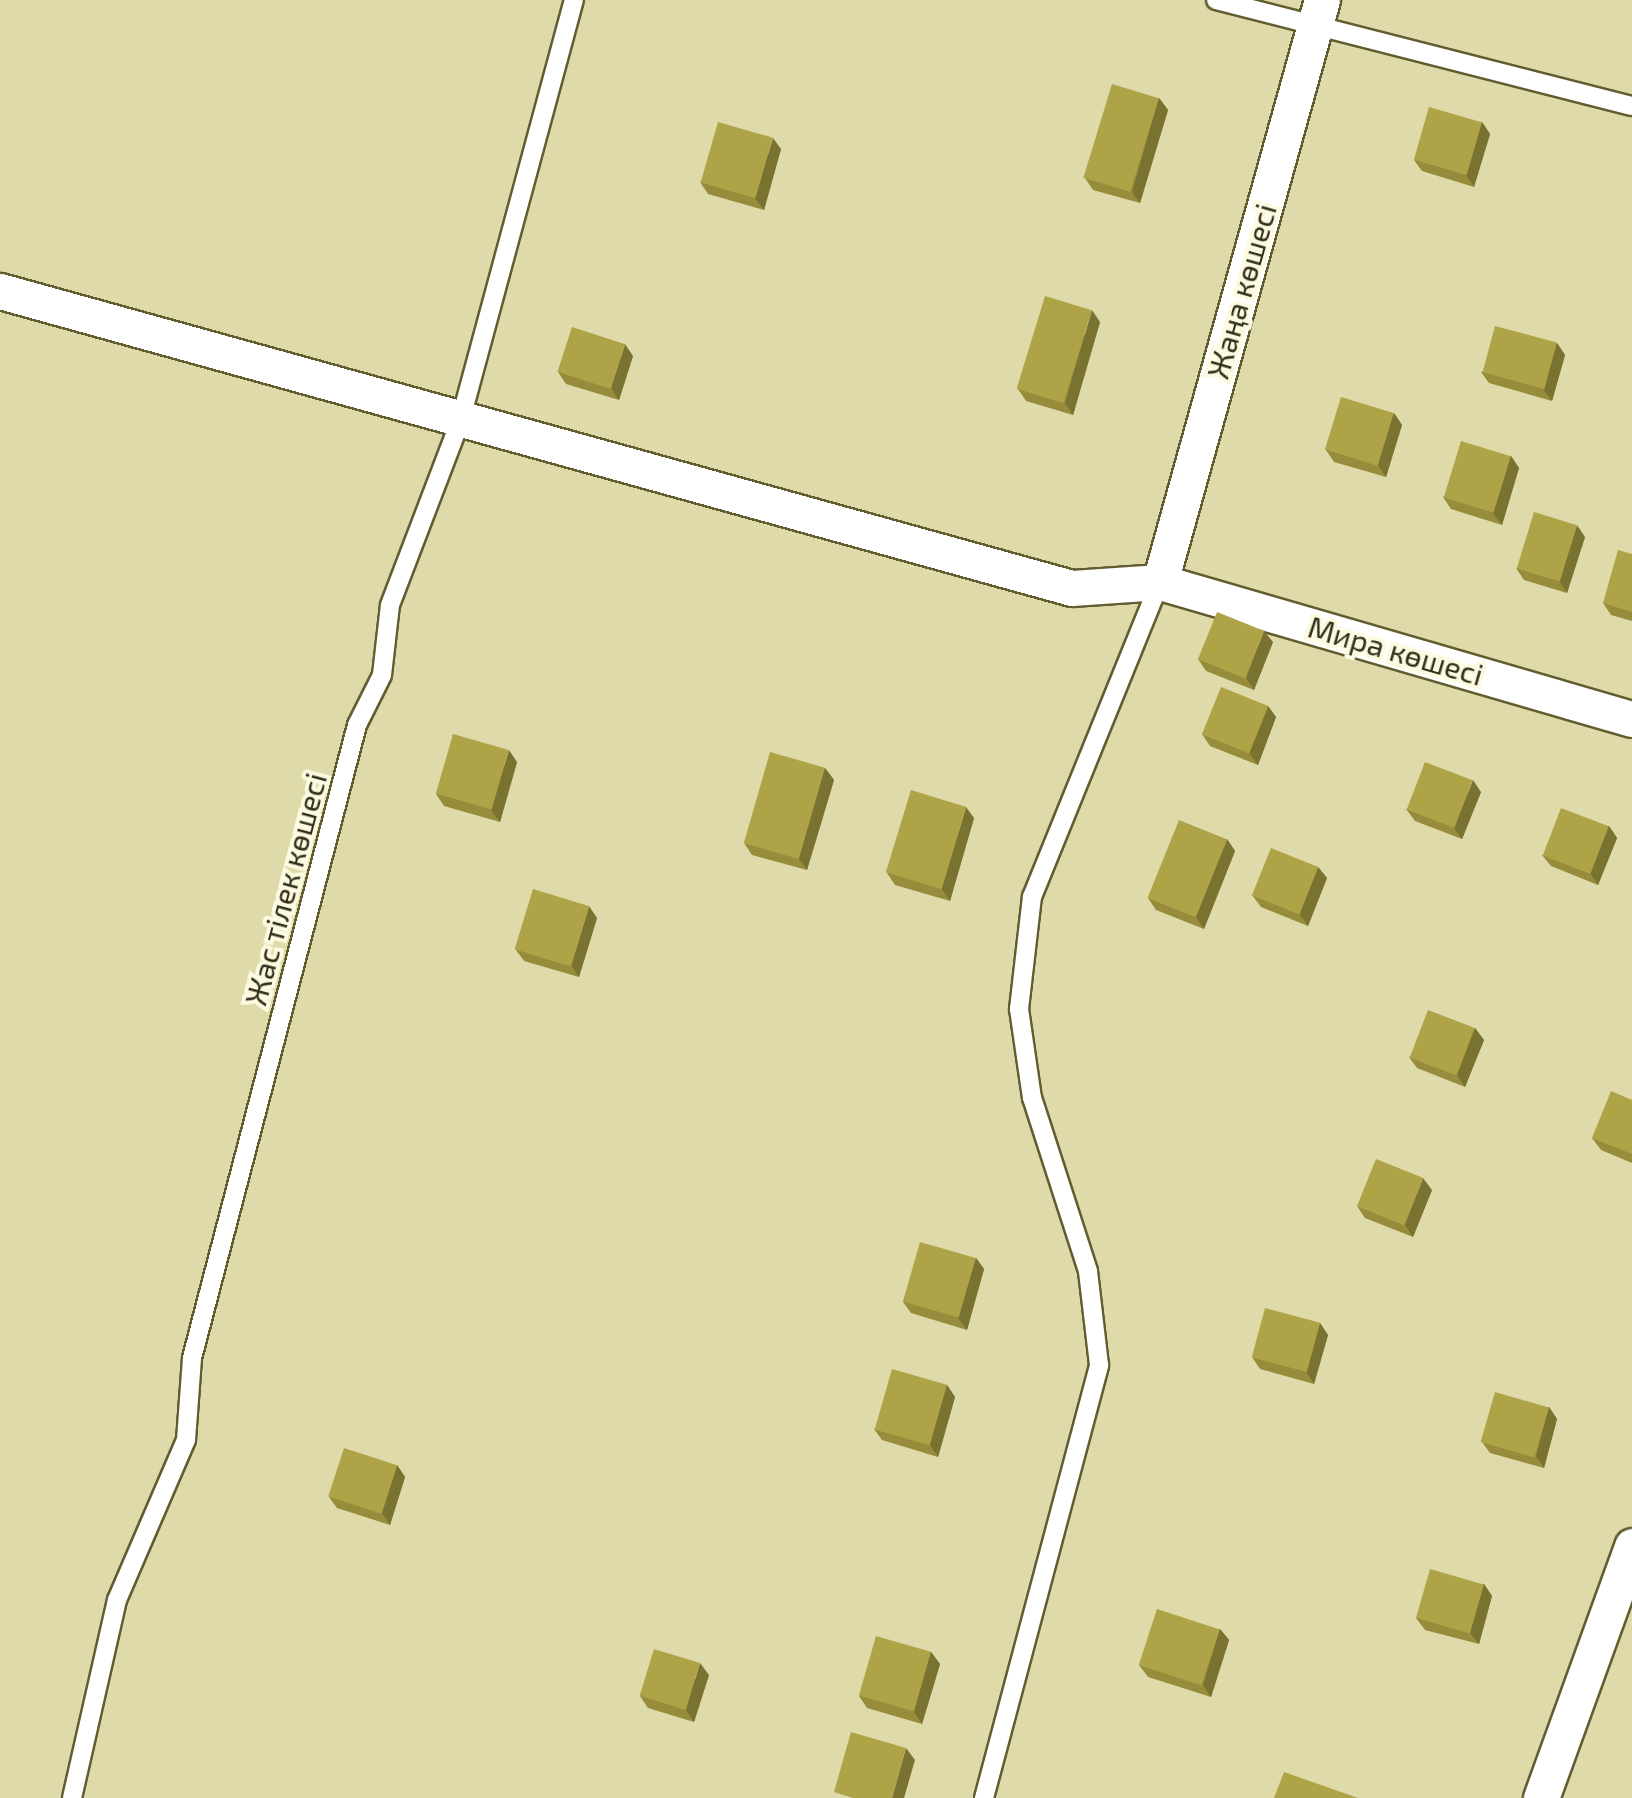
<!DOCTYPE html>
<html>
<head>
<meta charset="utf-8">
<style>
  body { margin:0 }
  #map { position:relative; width:1632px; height:1798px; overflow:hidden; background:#dfdaa9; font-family:"Exo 2",sans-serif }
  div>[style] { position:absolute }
  .roads { filter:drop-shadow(2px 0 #625c2f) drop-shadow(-2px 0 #625c2f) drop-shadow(0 2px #625c2f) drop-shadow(0 -2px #625c2f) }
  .lane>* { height:18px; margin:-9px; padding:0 9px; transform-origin:9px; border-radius:9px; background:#fff }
  .street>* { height:35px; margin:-17.5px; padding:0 17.5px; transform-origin:17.5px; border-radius:17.5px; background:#fff }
  .wall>* { inset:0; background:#968c3c }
  .shaded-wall>* { inset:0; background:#7a7231 }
  .building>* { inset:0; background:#aea346; transform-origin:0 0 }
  span { translate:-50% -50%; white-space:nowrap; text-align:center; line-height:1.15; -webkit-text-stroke:8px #fcfae1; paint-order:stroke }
  .street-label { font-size:30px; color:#302d1a }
</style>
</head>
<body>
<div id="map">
  <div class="roads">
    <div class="lane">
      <i style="left:1216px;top:0;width:429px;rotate:14.3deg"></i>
      <i style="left:72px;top:1798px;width:203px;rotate:-77.2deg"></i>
      <i style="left:117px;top:1600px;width:174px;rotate:-66.7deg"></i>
      <i style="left:186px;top:1440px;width:82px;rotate:-85.8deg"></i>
      <i style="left:192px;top:1358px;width:654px;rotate:-75.39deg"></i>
      <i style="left:357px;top:725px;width:56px;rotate:-63.4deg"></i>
      <i style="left:382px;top:675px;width:70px;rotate:-83.5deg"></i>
      <i style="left:390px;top:605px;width:196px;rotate:-69.1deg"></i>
      <i style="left:460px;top:422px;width:437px;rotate:-74.9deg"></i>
      <i style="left:984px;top:1798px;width:448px;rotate:-75.1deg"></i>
      <i style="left:1099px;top:1365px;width:95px;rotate:-96.7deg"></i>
      <i style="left:1088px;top:1271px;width:182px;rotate:-107.9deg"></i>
      <i style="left:1032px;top:1098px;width:90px;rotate:-98.3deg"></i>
      <i style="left:1019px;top:1009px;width:113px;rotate:-83.4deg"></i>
      <i style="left:1032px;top:897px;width:340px;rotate:-67.9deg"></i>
    </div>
    <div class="street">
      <i style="left:0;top:291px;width:1112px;rotate:15.49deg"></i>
      <i style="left:1072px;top:588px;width:88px;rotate:-3.9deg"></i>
      <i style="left:1160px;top:582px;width:491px;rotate:16.2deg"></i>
      <i style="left:1160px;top:582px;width:604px;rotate:-74.45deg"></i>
      <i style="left:1541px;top:1798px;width:268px;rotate:-70.1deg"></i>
    </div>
  </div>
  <div class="wall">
    <i style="clip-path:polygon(1159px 98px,1168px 110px,1140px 203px,1093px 190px,1085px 178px)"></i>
    <i style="clip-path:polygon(1482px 122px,1490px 134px,1474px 187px,1422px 171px,1414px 160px)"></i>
    <i style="clip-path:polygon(781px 149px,764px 210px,708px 194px,700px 182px)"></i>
    <i style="clip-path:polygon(1100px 322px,1073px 415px,1026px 401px,1018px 389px)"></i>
    <i style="clip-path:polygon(1557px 343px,1565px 355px,1552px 401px,1489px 383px,1481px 372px)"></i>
    <i style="clip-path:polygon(633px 356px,619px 400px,566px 384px,558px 372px)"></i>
    <i style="clip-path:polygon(1394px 413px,1402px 425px,1386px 477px,1334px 462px,1326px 450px)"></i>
    <i style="clip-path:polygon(1511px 456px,1519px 468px,1502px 525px,1451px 509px,1443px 497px)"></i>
    <i style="clip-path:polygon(1585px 537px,1567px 593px,1524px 580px,1516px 568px)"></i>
    <i style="clip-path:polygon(1632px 554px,1632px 621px,1611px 615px,1603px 603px)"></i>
    <i style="clip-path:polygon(1273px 642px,1254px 690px,1206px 671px,1198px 659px)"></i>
    <i style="clip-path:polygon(1268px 706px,1276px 717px,1258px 765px,1210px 746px,1202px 734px)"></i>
    <i style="clip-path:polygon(517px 762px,500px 822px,444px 806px,436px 794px)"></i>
    <i style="clip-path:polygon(825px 768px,834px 780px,807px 870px,752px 855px,744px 843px)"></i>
    <i style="clip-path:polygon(1481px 792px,1462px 839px,1415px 821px,1406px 809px)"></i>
    <i style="clip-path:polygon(974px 818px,950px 901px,895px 885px,887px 873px)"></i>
    <i style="clip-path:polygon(1609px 826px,1617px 838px,1598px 885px,1551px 866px,1542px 855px)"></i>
    <i style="clip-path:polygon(1227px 839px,1235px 851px,1204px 929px,1156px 910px,1148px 898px)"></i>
    <i style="clip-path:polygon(1318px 867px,1327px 878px,1308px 926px,1261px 907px,1252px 895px)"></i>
    <i style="clip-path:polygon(597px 918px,579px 977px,524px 961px,516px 950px)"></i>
    <i style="clip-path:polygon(1475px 1028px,1484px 1040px,1465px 1087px,1417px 1068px,1409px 1057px)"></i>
    <i style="clip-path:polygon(1632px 1100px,1632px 1163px,1601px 1150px,1592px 1138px)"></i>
    <i style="clip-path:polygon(1432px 1190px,1413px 1237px,1365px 1218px,1357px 1206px)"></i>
    <i style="clip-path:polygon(976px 1258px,984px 1269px,967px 1330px,911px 1313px,903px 1302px)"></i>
    <i style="clip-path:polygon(1320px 1323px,1328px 1335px,1314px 1384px,1260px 1369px,1252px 1357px)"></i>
    <i style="clip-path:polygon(947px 1385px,955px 1397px,938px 1457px,882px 1440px,874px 1429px)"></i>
    <i style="clip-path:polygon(1549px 1407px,1557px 1419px,1544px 1468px,1490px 1453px,1482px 1442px)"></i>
    <i style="clip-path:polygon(397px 1465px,405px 1477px,390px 1525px,337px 1508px,329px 1497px)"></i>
    <i style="clip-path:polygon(1484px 1584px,1492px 1596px,1479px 1644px,1425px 1630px,1416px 1618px)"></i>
    <i style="clip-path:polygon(1220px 1629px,1229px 1640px,1211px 1697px,1148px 1677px,1139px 1665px)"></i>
    <i style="clip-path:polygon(931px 1652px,940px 1664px,922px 1724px,867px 1708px,859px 1696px)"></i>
    <i style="clip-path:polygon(709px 1675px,694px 1722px,648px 1708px,640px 1696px)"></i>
  </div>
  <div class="shaded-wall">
    <i style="clip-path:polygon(1159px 98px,1168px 110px,1140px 203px,1132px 192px)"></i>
    <i style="clip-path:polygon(1482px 122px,1490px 134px,1474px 187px,1466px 175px)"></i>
    <i style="clip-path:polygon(773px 138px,781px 149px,764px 210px,755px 198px)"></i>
    <i style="clip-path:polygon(1092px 310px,1100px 322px,1073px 415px,1065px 403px)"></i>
    <i style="clip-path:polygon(1557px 343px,1565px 355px,1552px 401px,1543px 389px)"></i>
    <i style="clip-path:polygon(625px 344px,633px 356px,619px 400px,611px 388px)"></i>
    <i style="clip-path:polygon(1394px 413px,1402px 425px,1386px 477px,1378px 465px)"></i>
    <i style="clip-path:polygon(1511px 456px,1519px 468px,1502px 525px,1493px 513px)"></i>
    <i style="clip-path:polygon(1577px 525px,1585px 537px,1567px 593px,1559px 581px)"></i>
    <i style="clip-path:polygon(1264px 631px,1273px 642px,1254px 690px,1246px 678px)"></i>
    <i style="clip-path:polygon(1268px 706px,1276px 717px,1258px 765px,1249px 753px)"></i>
    <i style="clip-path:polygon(509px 750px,517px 762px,500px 822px,491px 810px)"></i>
    <i style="clip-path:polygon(825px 768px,834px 780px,807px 870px,799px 859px)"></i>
    <i style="clip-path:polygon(1473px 780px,1481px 792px,1462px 839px,1454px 828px)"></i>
    <i style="clip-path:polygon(966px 807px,974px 818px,950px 901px,942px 889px)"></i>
    <i style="clip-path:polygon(1609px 826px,1617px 838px,1598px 885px,1590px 873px)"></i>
    <i style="clip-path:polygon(1227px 839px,1235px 851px,1204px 929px,1196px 917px)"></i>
    <i style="clip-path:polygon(1318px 867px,1327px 878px,1308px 926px,1300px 914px)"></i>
    <i style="clip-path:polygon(589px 906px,597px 918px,579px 977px,571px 965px)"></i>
    <i style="clip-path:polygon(1475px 1028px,1484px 1040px,1465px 1087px,1457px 1075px)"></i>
    <i style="clip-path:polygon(1423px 1178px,1432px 1190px,1413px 1237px,1405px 1225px)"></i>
    <i style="clip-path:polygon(976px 1258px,984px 1269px,967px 1330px,958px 1318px)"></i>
    <i style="clip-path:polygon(1320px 1323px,1328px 1335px,1314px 1384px,1306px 1372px)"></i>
    <i style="clip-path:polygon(947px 1385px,955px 1397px,938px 1457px,930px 1445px)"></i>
    <i style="clip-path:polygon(1549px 1407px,1557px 1419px,1544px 1468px,1536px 1456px)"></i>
    <i style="clip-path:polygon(397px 1465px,405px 1477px,390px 1525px,382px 1513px)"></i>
    <i style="clip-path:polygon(1484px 1584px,1492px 1596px,1479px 1644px,1470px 1633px)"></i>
    <i style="clip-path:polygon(1220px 1629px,1229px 1640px,1211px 1697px,1203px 1685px)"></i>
    <i style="clip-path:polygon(931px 1652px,940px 1664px,922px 1724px,914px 1712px)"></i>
    <i style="clip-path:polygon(700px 1663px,709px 1675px,694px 1722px,686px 1710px)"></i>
    <i style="clip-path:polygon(906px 1748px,915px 1760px,904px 1798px,892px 1798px)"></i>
  </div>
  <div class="building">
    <i style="left:1112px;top:84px;width:49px;height:98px;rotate:17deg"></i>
    <i style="left:1429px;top:107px;width:55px;height:55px;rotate:16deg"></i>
    <i style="left:718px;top:122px;width:57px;height:63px;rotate:16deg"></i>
    <i style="left:1045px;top:296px;width:49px;height:97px;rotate:17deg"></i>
    <i style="left:1495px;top:326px;width:64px;height:48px;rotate:15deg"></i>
    <i style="left:572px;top:327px;width:56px;height:47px;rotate:18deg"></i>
    <i style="left:1341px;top:397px;width:55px;height:55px;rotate:17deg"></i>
    <i style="left:1461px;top:441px;width:52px;height:59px;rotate:17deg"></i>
    <i style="left:1534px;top:512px;width:45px;height:59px;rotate:17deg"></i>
    <i style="clip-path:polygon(1618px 550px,1632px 554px,1632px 612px,1603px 603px)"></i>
    <i style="left:1217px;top:612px;width:51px;height:51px;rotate:22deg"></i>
    <i style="left:1221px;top:687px;width:51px;height:51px;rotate:22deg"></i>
    <i style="left:453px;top:734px;width:58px;height:62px;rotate:16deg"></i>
    <i style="left:770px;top:752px;width:57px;height:95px;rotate:16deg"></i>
    <i style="left:1425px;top:762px;width:51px;height:51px;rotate:21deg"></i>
    <i style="left:911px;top:790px;width:58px;height:86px;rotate:17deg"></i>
    <i style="left:1561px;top:808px;width:51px;height:51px;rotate:21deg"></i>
    <i style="left:1179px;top:820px;width:52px;height:84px;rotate:22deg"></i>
    <i style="left:1271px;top:848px;width:51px;height:51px;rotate:22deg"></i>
    <i style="left:533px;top:889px;width:59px;height:63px;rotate:17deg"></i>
    <i style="left:1428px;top:1010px;width:50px;height:51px;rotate:21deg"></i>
    <i style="clip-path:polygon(1611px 1091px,1632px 1100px,1632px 1154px,1592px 1138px)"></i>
    <i style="left:1376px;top:1159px;width:51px;height:51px;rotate:22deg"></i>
    <i style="left:920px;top:1242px;width:58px;height:62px;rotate:16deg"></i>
    <i style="left:1265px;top:1308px;width:57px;height:51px;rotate:15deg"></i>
    <i style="left:892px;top:1369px;width:57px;height:63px;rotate:16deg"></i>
    <i style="left:1495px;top:1392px;width:56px;height:52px;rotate:16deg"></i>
    <i style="left:344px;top:1448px;width:56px;height:51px;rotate:18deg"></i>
    <i style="left:1430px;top:1569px;width:56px;height:51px;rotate:16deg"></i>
    <i style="left:1157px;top:1609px;width:66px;height:59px;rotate:18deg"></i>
    <i style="left:876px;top:1636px;width:57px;height:62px;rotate:16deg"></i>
    <i style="left:654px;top:1649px;width:48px;height:49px;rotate:17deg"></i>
    <i style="clip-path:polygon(851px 1732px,906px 1748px,892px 1798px,853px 1798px,834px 1792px)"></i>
    <i style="clip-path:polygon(1284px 1772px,1358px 1798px,1274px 1798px)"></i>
  </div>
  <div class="street-label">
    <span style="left:1241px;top:291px;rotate:-74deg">Жаңа көшесі</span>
    <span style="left:1396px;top:650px;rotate:16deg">Мира көшесі</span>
    <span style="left:285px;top:889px;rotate:-75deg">Жас тілек көшесі</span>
  </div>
</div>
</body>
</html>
